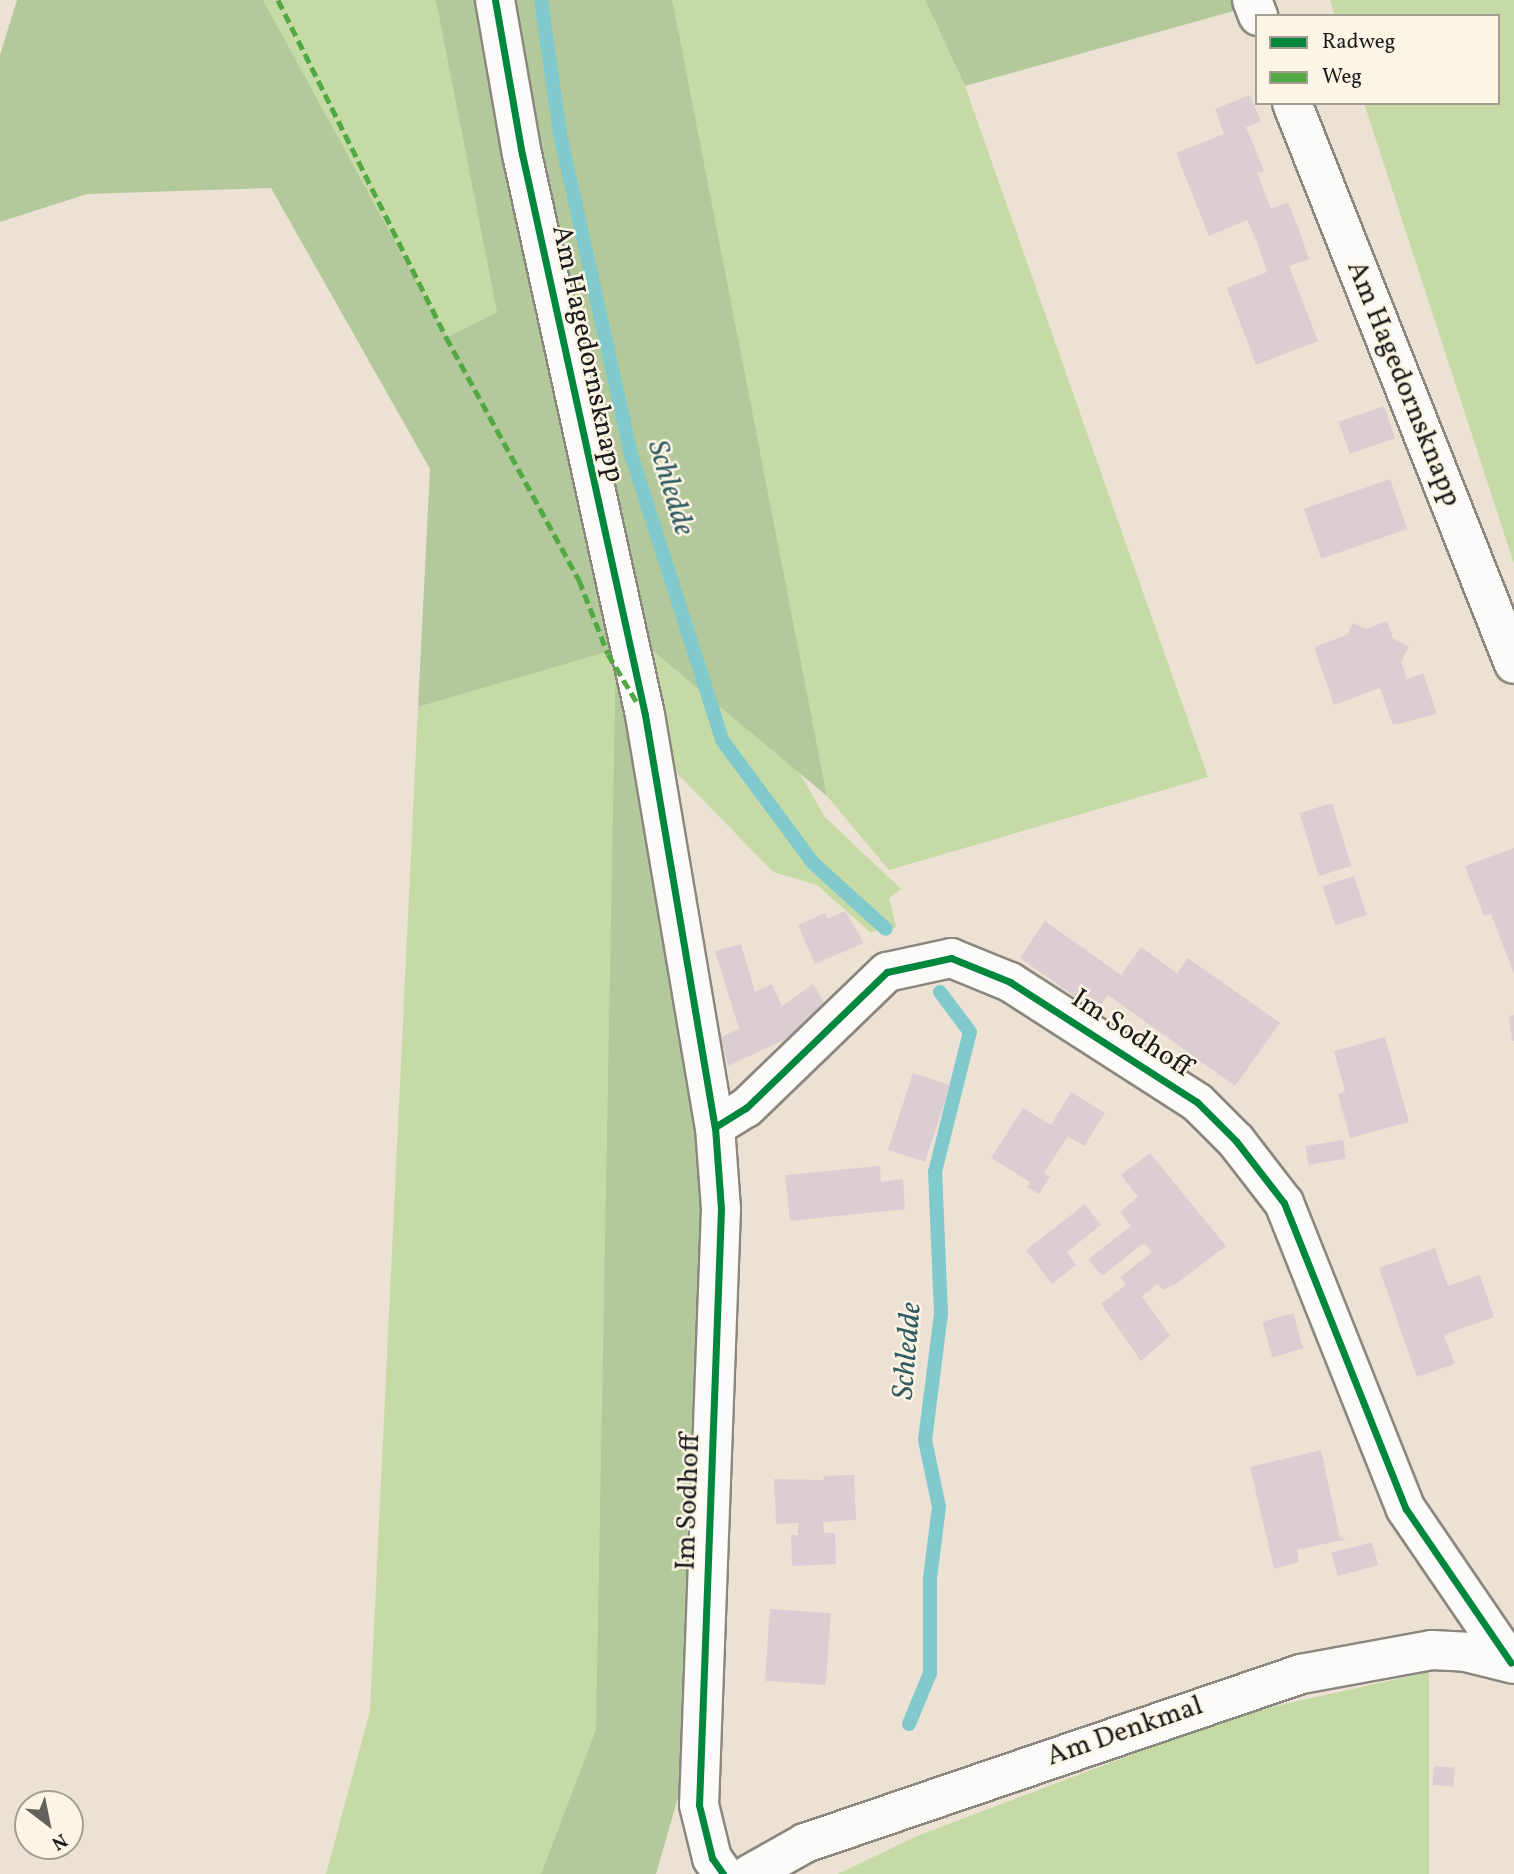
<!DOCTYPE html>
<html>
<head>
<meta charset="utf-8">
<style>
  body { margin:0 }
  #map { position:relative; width:1514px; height:1874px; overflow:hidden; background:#ece2d4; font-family:Vollkorn,serif }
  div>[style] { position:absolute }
  .green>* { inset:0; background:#c6daa6 }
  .forest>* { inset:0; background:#b3c99c }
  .stream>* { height:14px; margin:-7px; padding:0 7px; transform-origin:7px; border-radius:7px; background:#80cacd }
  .building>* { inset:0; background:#daced3; transform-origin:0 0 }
  .roads { filter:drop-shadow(2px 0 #8b867e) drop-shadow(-2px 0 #8b867e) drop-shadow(0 2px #8b867e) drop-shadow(0 -2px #8b867e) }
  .street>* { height:38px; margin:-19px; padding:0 19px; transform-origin:19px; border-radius:19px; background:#fcfbf9 }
  .secondary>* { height:38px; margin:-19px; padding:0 19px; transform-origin:19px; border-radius:19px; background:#fcfbf9 }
  .quiet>* { height:5px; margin-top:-2.5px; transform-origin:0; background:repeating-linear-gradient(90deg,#52a943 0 10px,transparent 0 15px) }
  .cycleway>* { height:7px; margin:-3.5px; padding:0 3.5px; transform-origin:3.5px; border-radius:3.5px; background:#00873e }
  span { translate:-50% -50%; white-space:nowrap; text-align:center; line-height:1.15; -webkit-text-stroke:5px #fcf5e5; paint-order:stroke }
  .street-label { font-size:28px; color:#1c1c1c }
  .water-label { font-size:30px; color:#325d62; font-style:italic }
  .legend { position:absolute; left:1255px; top:14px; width:245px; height:91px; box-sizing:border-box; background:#fcf5e5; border:2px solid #a29e95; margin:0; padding:9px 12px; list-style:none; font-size:21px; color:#1c1c1c }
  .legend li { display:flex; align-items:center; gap:14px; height:35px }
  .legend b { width:35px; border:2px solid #a29e95 }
  .north { position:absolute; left:14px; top:1790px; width:70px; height:70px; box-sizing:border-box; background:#fcf5e5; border:2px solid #a29e95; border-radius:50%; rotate:148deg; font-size:19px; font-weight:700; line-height:28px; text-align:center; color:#1c1c1c }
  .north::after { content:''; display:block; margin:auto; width:24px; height:32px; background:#65615c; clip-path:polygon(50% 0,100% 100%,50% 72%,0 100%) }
</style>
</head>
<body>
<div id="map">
  <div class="green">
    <i style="clip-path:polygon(232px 0,1032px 0,934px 20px,965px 86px,1208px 777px,889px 870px,827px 796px,685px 68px,773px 727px,825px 817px,901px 889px,889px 898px,896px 927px,870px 932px,817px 885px,773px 872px,638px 733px,596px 1729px,541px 1874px,326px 1874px,370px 1711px,418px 707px,588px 656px)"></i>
    <i style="clip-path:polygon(1330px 0,1514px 0,1514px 564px,1364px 103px,1498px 103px,1498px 16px,1335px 16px)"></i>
    <i style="clip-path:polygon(1429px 1672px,1429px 1874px,838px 1874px,917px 1836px,1239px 1714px)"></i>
  </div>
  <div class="forest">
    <i style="clip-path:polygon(17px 0,263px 0,447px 337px,497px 312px,436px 0,671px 0,673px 4px,827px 796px,641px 641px,706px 1144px,708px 1223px,679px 1794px,656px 1874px,541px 1874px,596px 1729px,616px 649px,418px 707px,430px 469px,271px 188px,87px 194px,0 222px,0 55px)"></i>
    <i style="clip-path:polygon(925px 0,1273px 0,965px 86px)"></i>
  </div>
  <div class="stream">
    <i style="left:541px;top:0;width:135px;rotate:81.9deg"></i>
    <i style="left:560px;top:134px;width:328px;rotate:77.5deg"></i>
    <i style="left:631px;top:454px;width:300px;rotate:72.3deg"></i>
    <i style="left:722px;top:740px;width:153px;rotate:53.5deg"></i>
    <i style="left:813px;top:863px;width:98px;rotate:42.1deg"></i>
    <i style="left:909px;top:1724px;width:55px;rotate:-67.6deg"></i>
    <i style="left:930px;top:1673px;width:95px;rotate:-90deg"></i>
    <i style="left:930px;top:1578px;width:72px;rotate:-82.8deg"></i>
    <i style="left:939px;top:1507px;width:68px;rotate:-101.8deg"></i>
    <i style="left:925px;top:1440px;width:128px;rotate:-82.8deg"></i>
    <i style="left:941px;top:1313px;width:141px;rotate:-92.4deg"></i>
    <i style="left:935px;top:1172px;width:144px;rotate:-76deg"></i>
    <i style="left:970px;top:1032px;width:50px;rotate:-126.9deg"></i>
  </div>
  <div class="building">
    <i style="clip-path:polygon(1250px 95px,1261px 122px,1246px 127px,1264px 171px,1257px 173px,1271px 209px,1288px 202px,1299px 230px,1309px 259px,1289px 266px,1318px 341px,1256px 365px,1227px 288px,1267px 272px,1258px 245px,1247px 220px,1209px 236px,1176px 153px,1224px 134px,1215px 109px)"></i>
    <i style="left:1384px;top:406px;width:34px;height:48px;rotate:71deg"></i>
    <i style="left:1390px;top:479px;width:53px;height:91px;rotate:71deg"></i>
    <i style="clip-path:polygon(1387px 621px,1393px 638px,1409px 647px,1401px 662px,1407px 679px,1423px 673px,1437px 714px,1393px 725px,1380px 688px,1334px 705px,1314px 647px,1347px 635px,1353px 623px,1366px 629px)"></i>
    <i style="left:1332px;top:803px;width:66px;height:34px;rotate:73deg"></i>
    <i style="clip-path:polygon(1514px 848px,1514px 974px,1491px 914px,1484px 916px,1465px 866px)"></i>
    <i style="left:1354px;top:876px;width:41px;height:33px;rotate:72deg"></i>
    <i style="clip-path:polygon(845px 911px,864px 943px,815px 964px,798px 925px,825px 913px,828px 919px)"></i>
    <i style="clip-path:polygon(1045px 921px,1121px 975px,1141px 947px,1177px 973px,1188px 958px,1280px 1023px,1235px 1086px,1108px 995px,1097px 1012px,1020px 958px)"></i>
    <i style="clip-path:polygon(741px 944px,755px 992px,772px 984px,782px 1006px,813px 984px,829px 1010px,795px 1035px,728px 1066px,721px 1037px,739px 1029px,715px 951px)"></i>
    <i style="clip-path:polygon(1514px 1015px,1514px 1041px,1512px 1041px,1509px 1016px)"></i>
    <i style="clip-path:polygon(1385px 1037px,1409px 1122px,1350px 1138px,1338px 1094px,1345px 1091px,1334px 1051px)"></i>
    <i style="left:913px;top:1073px;width:39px;height:81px;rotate:18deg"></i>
    <i style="clip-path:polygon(1071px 1092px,1105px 1113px,1084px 1146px,1068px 1136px,1044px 1173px,1050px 1176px,1039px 1194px,1027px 1187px,1030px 1182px,991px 1158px,1023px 1108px,1051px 1125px)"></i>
    <i style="left:1343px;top:1140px;width:19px;height:38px;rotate:81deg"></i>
    <i style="clip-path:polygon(1150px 1153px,1226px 1246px,1176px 1284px,1163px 1290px,1158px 1284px,1142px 1296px,1170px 1336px,1141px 1361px,1101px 1304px,1126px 1285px,1120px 1277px,1152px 1252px,1145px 1244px,1140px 1246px,1102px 1276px,1088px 1259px,1131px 1226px,1120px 1212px,1138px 1197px,1121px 1175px)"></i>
    <i style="clip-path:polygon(880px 1166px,881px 1182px,903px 1179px,905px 1209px,790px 1221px,785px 1175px)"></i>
    <i style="clip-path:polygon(1085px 1204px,1101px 1225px,1067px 1252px,1076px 1265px,1052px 1284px,1026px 1250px)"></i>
    <i style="clip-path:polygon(1435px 1248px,1448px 1286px,1480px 1275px,1494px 1317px,1444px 1335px,1455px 1364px,1417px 1377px,1379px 1268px)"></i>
    <i style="left:1293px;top:1313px;width:37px;height:32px;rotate:74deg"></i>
    <i style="clip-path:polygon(1321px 1450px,1340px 1538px,1347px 1539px,1297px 1550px,1299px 1562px,1274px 1569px,1250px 1467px)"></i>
    <i style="clip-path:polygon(854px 1475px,856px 1520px,823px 1522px,824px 1533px,835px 1533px,836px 1564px,792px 1566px,791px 1535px,798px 1535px,798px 1523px,776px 1524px,774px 1479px,824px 1480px,823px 1476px)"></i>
    <i style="left:1372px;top:1542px;width:24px;height:42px;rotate:75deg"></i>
    <i style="left:770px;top:1609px;width:61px;height:72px;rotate:4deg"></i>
    <i style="left:1434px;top:1766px;width:21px;height:19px;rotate:5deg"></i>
  </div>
  <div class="roads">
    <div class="street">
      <i style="left:495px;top:0;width:156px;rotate:80.1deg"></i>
      <i style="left:522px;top:154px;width:574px;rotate:77.63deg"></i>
      <i style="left:645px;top:715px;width:418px;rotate:80.4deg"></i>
      <i style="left:715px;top:1127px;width:82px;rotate:85.8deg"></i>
      <i style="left:721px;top:1209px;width:596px;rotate:92.11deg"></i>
      <i style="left:699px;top:1805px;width:55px;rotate:76.2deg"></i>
      <i style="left:712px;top:1858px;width:19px;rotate:55deg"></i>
      <i style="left:1252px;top:0;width:17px;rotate:69deg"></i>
      <i style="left:1292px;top:103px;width:603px;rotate:68.41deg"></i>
      <i style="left:715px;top:1127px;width:36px;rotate:-32deg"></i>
      <i style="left:746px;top:1108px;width:196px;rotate:-44deg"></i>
      <i style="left:887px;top:972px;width:66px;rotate:-12.3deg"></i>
      <i style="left:951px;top:958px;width:64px;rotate:22.1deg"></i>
      <i style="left:1010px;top:982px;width:222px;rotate:32.7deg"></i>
      <i style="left:1197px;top:1102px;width:55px;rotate:45deg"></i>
      <i style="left:1236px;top:1141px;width:78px;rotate:52.3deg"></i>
      <i style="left:1284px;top:1203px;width:329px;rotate:68.3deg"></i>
      <i style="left:1406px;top:1509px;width:186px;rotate:55.7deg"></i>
    </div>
    <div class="secondary">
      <i style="left:750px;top:1874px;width:63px;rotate:-29.4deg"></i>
      <i style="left:805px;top:1843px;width:524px;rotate:-18.82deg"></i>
      <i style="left:1301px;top:1674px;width:133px;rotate:-10.4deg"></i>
      <i style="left:1432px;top:1650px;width:34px;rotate:3deg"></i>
      <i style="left:1466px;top:1652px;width:49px;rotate:14deg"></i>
    </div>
  </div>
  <div class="quiet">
    <i style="left:278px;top:0;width:377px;rotate:63.5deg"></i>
    <i style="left:446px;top:337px;width:277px;rotate:61.3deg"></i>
    <i style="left:579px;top:580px;width:79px;rotate:68.6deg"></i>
    <i style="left:608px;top:654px;width:55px;rotate:59.2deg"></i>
  </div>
  <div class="cycleway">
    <i style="left:495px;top:0;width:156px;rotate:80.1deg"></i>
    <i style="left:522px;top:154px;width:574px;rotate:77.63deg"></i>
    <i style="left:645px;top:715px;width:418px;rotate:80.4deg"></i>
    <i style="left:715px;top:1127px;width:82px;rotate:85.8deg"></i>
    <i style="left:721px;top:1209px;width:596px;rotate:92.11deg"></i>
    <i style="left:699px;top:1805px;width:55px;rotate:76.2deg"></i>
    <i style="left:712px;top:1858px;width:19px;rotate:55deg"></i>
    <i style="left:715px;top:1127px;width:36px;rotate:-32deg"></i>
    <i style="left:746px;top:1108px;width:196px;rotate:-44deg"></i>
    <i style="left:887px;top:972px;width:66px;rotate:-12.3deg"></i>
    <i style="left:951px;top:958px;width:64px;rotate:22.1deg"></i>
    <i style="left:1010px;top:982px;width:222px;rotate:32.7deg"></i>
    <i style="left:1197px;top:1102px;width:55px;rotate:45deg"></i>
    <i style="left:1236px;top:1141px;width:78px;rotate:52.3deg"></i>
    <i style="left:1284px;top:1203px;width:329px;rotate:68.3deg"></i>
    <i style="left:1406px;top:1509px;width:186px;rotate:55.7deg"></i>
  </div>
  <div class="street-label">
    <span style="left:587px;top:354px;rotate:78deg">Am Hagedornsknapp</span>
    <span style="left:1403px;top:384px;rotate:68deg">Am Hagedornsknapp</span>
    <span style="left:1131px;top:1034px;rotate:33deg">Im Sodhoff</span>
    <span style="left:689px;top:1502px;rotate:-88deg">Im Sodhoff</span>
    <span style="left:1125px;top:1732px;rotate:-19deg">Am Denkmal</span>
  </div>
  <div class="water-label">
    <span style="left:670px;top:488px;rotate:73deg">Schledde</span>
    <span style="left:908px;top:1351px;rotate:-85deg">Schledde</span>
  </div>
  <ul class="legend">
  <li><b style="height:9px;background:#00873e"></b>Radweg</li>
  <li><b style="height:9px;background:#52a943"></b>Weg</li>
  </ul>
  <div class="north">N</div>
</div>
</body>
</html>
